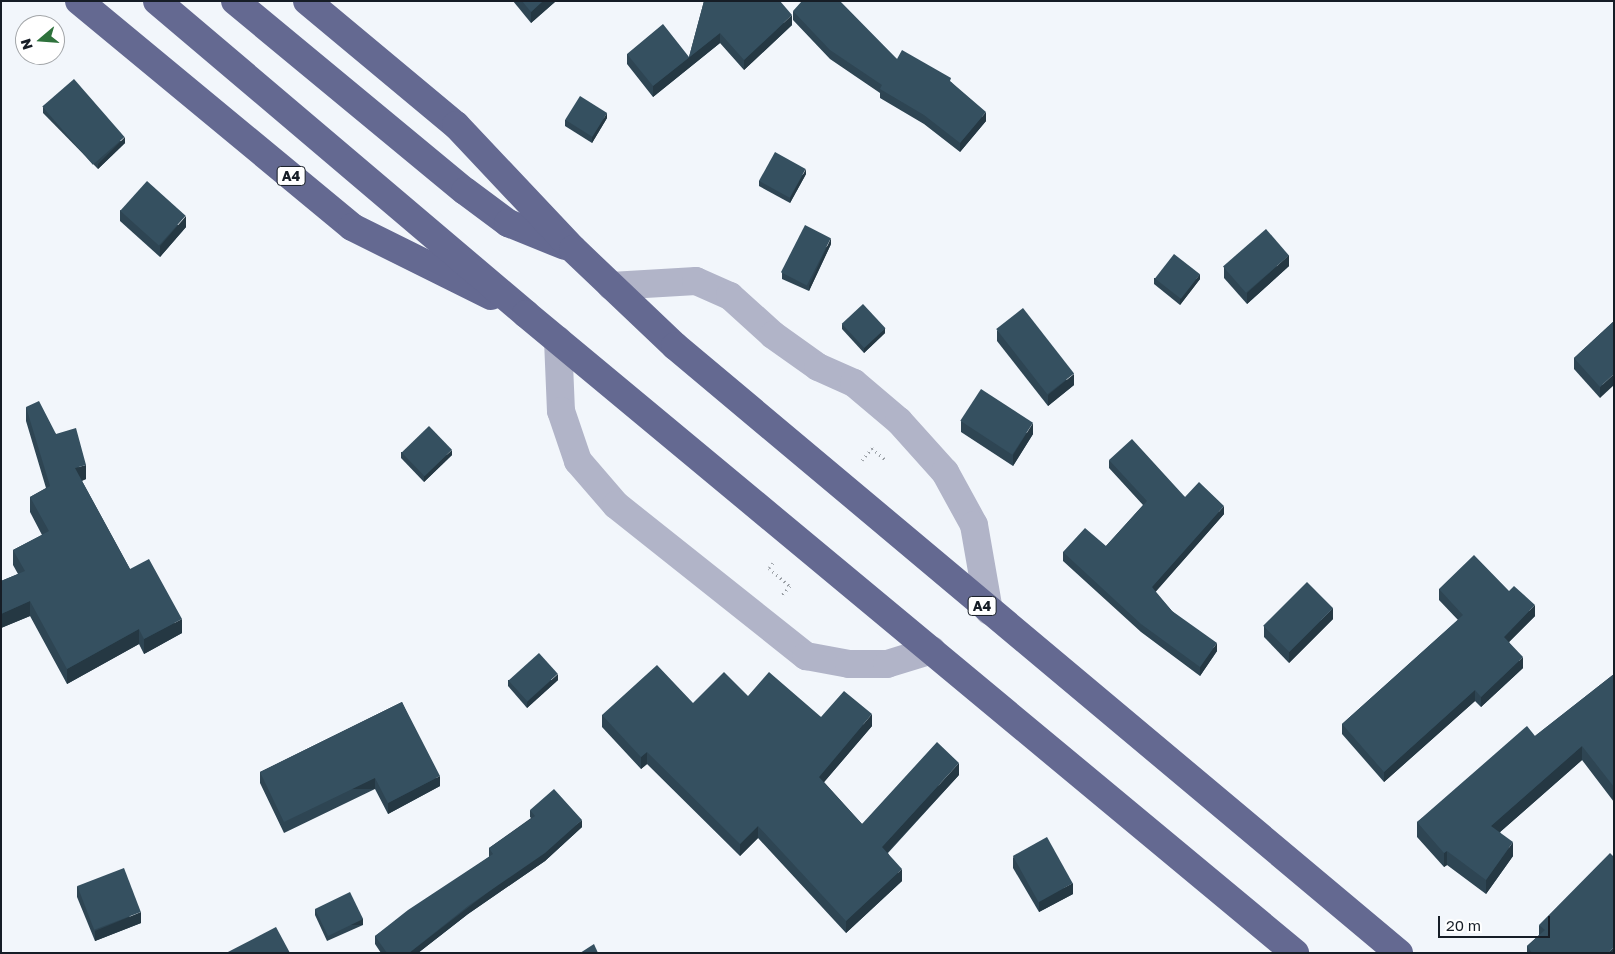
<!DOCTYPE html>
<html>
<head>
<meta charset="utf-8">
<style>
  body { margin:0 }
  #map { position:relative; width:1615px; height:954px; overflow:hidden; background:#f2f6fb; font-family:"Golos Text",sans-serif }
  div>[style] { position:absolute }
  .path>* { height:3px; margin-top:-1.5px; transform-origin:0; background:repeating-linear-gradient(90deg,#9a9fa5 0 1px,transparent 0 5px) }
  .minor>* { height:28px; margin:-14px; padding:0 14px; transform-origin:14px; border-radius:14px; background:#b1b4c8 }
  .highway>* { height:28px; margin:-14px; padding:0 14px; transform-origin:14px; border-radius:14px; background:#646991 }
  .wall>* { inset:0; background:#2e4553 }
  .shaded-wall>* { inset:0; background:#253843; transform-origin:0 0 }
  .building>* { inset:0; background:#355060; transform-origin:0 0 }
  span { translate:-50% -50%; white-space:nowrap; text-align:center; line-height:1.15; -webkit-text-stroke:5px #fff; paint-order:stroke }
  .shield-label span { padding:1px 4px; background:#fff; border:1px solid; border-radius:4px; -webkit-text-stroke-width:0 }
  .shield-label { font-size:14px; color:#161d26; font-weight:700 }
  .frame { position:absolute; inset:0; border:2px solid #161d26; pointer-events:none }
  .north { position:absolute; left:15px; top:15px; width:50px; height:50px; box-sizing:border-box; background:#fff; border:1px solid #a2a5a8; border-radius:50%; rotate:252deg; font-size:14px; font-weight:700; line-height:20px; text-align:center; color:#161d26 }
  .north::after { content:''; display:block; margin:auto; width:18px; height:22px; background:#2e723c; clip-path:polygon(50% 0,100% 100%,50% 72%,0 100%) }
  .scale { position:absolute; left:1438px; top:916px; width:112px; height:22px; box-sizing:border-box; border:2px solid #161d26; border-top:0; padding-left:6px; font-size:15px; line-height:18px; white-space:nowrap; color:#161d26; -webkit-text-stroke:4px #fff; paint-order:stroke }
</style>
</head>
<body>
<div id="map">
  <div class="path">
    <i style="left:862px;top:460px;width:16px;rotate:-50deg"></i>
    <i style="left:872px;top:448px;width:18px;rotate:41deg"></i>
    <i style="left:773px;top:563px;width:6px;rotate:129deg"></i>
    <i style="left:769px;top:568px;width:28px;rotate:41deg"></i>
    <i style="left:790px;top:586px;width:12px;rotate:132deg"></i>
  </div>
  <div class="minor">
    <i style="left:611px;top:286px;width:85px;rotate:-3.4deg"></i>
    <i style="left:696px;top:281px;width:37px;rotate:24deg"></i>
    <i style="left:730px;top:296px;width:58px;rotate:42.2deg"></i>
    <i style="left:773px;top:335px;width:55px;rotate:35.4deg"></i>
    <i style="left:818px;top:367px;width:39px;rotate:24deg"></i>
    <i style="left:854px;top:383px;width:59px;rotate:40.2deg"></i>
    <i style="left:899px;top:421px;width:69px;rotate:48deg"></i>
    <i style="left:945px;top:472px;width:60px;rotate:61.3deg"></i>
    <i style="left:974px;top:525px;width:87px;rotate:80.1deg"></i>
    <i style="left:558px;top:340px;width:71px;rotate:87.6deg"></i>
    <i style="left:561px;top:411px;width:53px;rotate:71.2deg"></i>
    <i style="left:578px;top:461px;width:58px;rotate:49.2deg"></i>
    <i style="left:616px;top:505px;width:243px;rotate:38.5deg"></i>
    <i style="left:806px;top:656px;width:44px;rotate:10.5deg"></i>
    <i style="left:849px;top:664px;width:38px"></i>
    <i style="left:887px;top:664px;width:47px;rotate:-17.3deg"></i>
  </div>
  <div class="highway">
    <i style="left:79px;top:1px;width:354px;rotate:39.6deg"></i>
    <i style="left:352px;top:227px;width:155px;rotate:26.4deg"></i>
    <i style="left:157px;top:1px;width:484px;rotate:40.3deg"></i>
    <i style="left:526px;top:314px;width:1000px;rotate:39.72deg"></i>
    <i style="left:235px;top:1px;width:298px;rotate:39.6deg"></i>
    <i style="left:465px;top:191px;width:54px;rotate:36.7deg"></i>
    <i style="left:508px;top:223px;width:61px;rotate:22deg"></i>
    <i style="left:307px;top:1px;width:194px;rotate:39.8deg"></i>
    <i style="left:456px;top:125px;width:170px;rotate:46.7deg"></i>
    <i style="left:573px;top:249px;width:141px;rotate:43.6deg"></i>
    <i style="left:675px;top:346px;width:945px;rotate:39.98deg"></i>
  </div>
  <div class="wall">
    <i style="clip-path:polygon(513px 1px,556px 1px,531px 23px)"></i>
    <i style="clip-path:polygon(704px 1px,792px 25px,744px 70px,720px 43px,653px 97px,627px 64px,627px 54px,689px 57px)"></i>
    <i style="clip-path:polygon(793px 11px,897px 59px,951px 82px,986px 121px,960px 152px,924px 124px,880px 98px,880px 93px,830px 59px,793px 20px)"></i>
    <i style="clip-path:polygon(43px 107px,125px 143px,98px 169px,43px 113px)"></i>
    <i style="clip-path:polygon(607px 118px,592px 143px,565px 126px,565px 120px)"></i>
    <i style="clip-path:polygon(806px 174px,790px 203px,759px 186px,759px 181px)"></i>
    <i style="clip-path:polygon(120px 210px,186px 227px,160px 257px,120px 221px)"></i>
    <i style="clip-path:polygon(831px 244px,809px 291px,782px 279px,782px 273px)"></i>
    <i style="clip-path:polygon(1289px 266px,1247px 304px,1224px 278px,1224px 267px)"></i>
    <i style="clip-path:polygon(1154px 278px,1200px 279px,1180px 305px,1154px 284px)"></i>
    <i style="clip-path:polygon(1614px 321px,1600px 398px,1574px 369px,1574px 358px)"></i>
    <i style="clip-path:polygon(842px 324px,885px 333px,864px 353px,842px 329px)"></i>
    <i style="clip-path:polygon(997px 330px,1074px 385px,1048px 406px,997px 341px)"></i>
    <i style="clip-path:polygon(26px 407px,56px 434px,86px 479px,82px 481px,130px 569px,182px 633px,144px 654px,139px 644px,67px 684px,30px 616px,1px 628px,1px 581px,18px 574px,13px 565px,13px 550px,42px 535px,30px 512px,30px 497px,46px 488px,26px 421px)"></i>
    <i style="clip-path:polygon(961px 421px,1033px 434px,1013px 466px,961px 432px)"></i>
    <i style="clip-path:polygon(401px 452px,452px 455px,424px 482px,401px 458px)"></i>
    <i style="clip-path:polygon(1109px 460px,1185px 497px,1224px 514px,1155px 592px,1172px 611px,1217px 651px,1200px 676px,1141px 632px,1063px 561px,1063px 552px,1106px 546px,1143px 505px,1109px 468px)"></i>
    <i style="clip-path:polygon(1439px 589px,1509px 591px,1535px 616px,1509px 642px,1523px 668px,1481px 707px,1475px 701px,1384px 782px,1342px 734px,1342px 724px,1458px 620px,1439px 600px)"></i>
    <i style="clip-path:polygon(1333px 619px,1289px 663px,1264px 637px,1264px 626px)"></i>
    <i style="clip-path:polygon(1614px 674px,1614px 802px,1582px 760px,1500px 832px,1513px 856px,1486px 894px,1447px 865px,1444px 867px,1417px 837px,1417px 822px,1535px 736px)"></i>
    <i style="clip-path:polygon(508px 680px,558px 680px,527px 708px,508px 686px)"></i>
    <i style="clip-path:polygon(748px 696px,821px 717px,872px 726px,824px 782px,862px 824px,959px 775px,888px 853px,902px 881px,846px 933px,758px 838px,740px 856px,647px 764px,641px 769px,602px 727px,602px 715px)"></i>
    <i style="clip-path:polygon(402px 702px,440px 786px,388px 814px,375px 789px,284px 833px,260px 783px,260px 772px)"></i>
    <i style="clip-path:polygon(530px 810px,582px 827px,545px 861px,468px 914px,418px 953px,381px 953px,375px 944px,375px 936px,489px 857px,489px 848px,531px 818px,530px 817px)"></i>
    <i style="clip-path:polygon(1013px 857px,1073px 894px,1039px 912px,1013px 868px)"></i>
    <i style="clip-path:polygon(77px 886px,141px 923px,95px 941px,77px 897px)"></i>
    <i style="clip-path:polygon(315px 909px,363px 925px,327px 941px,315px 915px)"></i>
    <i style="clip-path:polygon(1539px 925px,1614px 953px,1527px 953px,1527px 946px,1539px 935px)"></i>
  </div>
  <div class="shaded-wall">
    <i style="clip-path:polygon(543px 1px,556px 1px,531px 23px,531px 12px)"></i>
    <i style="clip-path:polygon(792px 15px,792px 25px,744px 70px,744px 60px)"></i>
    <i style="clip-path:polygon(720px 33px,720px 43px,653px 97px,653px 86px)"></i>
    <i style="clip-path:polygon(986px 112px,986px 121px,960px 152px,960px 143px)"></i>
    <i style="clip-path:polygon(607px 113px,607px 118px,592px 143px,592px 137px)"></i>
    <i style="clip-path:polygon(125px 137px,125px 143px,98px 169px,98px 164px)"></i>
    <i style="clip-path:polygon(806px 169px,806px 174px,790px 203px,790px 198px)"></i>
    <i style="clip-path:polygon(186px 216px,186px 227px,160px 257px,160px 246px)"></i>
    <i style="clip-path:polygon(831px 238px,831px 244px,809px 291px,809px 286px)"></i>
    <i style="clip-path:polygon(1289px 255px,1289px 266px,1247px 304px,1247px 293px)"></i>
    <i style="clip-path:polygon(1200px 274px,1200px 279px,1180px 305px,1180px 299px)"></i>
    <i style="clip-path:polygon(885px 328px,885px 333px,864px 353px,864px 347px)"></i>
    <i style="clip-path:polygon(1074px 374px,1074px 385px,1048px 406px,1048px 395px)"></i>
    <i style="clip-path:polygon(1614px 374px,1614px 385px,1600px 398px,1600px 387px)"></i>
    <i style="clip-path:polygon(1033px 423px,1033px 434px,1013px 466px,1013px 455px)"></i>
    <i style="clip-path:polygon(452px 450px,452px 455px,424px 482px,424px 476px)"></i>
    <i style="clip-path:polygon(86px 465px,86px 479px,75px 483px,75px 468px)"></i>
    <i style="clip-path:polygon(1224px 506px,1224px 514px,1152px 596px,1152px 587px)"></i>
    <i style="clip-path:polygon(30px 601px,30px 616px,1px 628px,1px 614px)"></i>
    <i style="clip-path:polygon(1535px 605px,1535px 616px,1504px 647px,1504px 637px)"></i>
    <i style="clip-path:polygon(1333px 608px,1333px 619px,1289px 663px,1289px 652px)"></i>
    <i style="clip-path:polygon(182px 619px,182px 633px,144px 654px,144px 639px)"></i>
    <i style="clip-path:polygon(139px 629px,139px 644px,67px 684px,67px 669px)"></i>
    <i style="clip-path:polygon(1217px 643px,1217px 651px,1200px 676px,1200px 667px)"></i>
    <i style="clip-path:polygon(1523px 657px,1523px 668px,1481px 707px,1481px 697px)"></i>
    <i style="clip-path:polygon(558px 674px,558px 680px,527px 708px,527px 702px)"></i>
    <i style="clip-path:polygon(1475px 690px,1475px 701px,1384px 782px,1384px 772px)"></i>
    <i style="clip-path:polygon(872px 714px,872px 726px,819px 788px,819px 777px)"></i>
    <i style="clip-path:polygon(1582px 746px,1582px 760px,1491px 840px,1491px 826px)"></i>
    <i style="clip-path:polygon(647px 752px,647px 764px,641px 769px,641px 757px)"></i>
    <i style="clip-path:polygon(959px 763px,959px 775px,882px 858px,882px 847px)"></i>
    <i style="clip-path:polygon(440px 776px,440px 786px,388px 814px,388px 803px)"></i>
    <i style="left:375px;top:778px;width:11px;height:101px;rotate:90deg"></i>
    <i style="clip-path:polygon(582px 820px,582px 827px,545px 861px,468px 914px,418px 953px,409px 953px)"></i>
    <i style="clip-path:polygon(758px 826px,758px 838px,740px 856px,740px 844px)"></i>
    <i style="clip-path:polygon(1513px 842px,1513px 856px,1486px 894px,1486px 880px)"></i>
    <i style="clip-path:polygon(1447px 851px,1447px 865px,1444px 867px,1444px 853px)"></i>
    <i style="clip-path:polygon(902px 869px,902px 881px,846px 933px,846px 921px)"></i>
    <i style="clip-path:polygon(1073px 883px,1073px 894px,1039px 912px,1039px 901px)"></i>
    <i style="clip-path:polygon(141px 912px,141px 923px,95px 941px,95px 931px)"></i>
    <i style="left:363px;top:919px;width:6px;height:39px;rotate:90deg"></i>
    <i style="clip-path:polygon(1614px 947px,1614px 953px,1608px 953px)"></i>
  </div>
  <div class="building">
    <i style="clip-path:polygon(522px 1px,543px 1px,531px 12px)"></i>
    <i style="clip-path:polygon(704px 1px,780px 1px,792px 15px,744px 60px,720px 33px,653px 86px,627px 54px,663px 24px,689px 57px)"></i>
    <i style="clip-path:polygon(802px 1px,840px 1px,897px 59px,902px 50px,951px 78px,950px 81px,986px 112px,960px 143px,924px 115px,880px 89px,882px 85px,830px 50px,793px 11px)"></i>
    <i style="left:74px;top:79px;width:77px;height:42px;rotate:49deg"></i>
    <i style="left:580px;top:96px;width:32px;height:28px;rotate:32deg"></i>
    <i style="left:775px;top:152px;width:35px;height:33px;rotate:29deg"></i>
    <i style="left:147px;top:181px;width:52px;height:40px;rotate:42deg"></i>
    <i style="left:805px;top:225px;width:29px;height:53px;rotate:27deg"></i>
    <i style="left:1266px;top:229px;width:35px;height:57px;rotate:49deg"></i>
    <i style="left:1174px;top:254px;width:33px;height:31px;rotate:38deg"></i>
    <i style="left:863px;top:304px;width:33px;height:29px;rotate:47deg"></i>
    <i style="left:1023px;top:308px;width:83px;height:34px;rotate:52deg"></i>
    <i style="clip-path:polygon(1614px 321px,1614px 374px,1600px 387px,1574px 358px)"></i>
    <i style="left:981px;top:389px;width:62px;height:38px;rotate:33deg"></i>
    <i style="clip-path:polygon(39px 401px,56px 434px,76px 428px,86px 465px,75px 468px,130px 569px,149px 559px,182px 619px,144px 639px,139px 629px,67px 669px,30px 601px,1px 614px,1px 581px,25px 571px,13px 550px,49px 531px,30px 497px,50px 486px,26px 407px)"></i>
    <i style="left:429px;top:426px;width:33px;height:38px;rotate:46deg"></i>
    <i style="clip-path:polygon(1132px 439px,1185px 497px,1199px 482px,1224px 506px,1152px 587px,1172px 611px,1217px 643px,1200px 667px,1141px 624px,1063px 552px,1085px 528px,1106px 546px,1147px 501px,1109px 460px)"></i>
    <i style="clip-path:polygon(1474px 555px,1509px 591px,1514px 586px,1535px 605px,1504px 637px,1523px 657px,1481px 697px,1475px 690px,1384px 772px,1342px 724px,1463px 615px,1439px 589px)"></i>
    <i style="left:1307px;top:582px;width:37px;height:62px;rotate:45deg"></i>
    <i style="left:539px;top:653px;width:28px;height:41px;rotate:48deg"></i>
    <i style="clip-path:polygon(657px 665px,693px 703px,724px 672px,748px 696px,769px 672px,821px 717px,844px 691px,872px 714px,819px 777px,862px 824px,937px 742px,959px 763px,882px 847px,902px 869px,846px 921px,758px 826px,740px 844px,647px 752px,641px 757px,602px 715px)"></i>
    <i style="clip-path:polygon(1614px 674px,1614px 787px,1582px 746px,1491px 826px,1513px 842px,1486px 880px,1447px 851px,1444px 853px,1417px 822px,1527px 726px,1535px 736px)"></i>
    <i style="clip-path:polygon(402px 702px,440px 776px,388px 803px,375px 778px,284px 822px,260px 772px)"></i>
    <i style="clip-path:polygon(554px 789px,582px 820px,545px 853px,468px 906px,409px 953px,387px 953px,375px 936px,408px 910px,493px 854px,489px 848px,535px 816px,530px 810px)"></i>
    <i style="left:1047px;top:837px;width:53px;height:39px;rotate:61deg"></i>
    <i style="clip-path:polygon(1610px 853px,1614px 857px,1614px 947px,1608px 953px,1532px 953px,1527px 946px,1545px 930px,1539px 925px)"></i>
    <i style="left:124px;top:868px;width:47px;height:50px;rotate:69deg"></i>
    <i style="left:350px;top:892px;width:30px;height:39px;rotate:64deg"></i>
    <i style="clip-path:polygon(276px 927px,290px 953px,226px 953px)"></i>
    <i style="clip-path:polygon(594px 944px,598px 953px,580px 953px)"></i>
  </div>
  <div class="shield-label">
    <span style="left:291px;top:176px">A4</span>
    <span style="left:982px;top:606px">A4</span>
  </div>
  <div class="frame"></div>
  <div class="north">N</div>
  <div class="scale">20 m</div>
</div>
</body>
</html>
